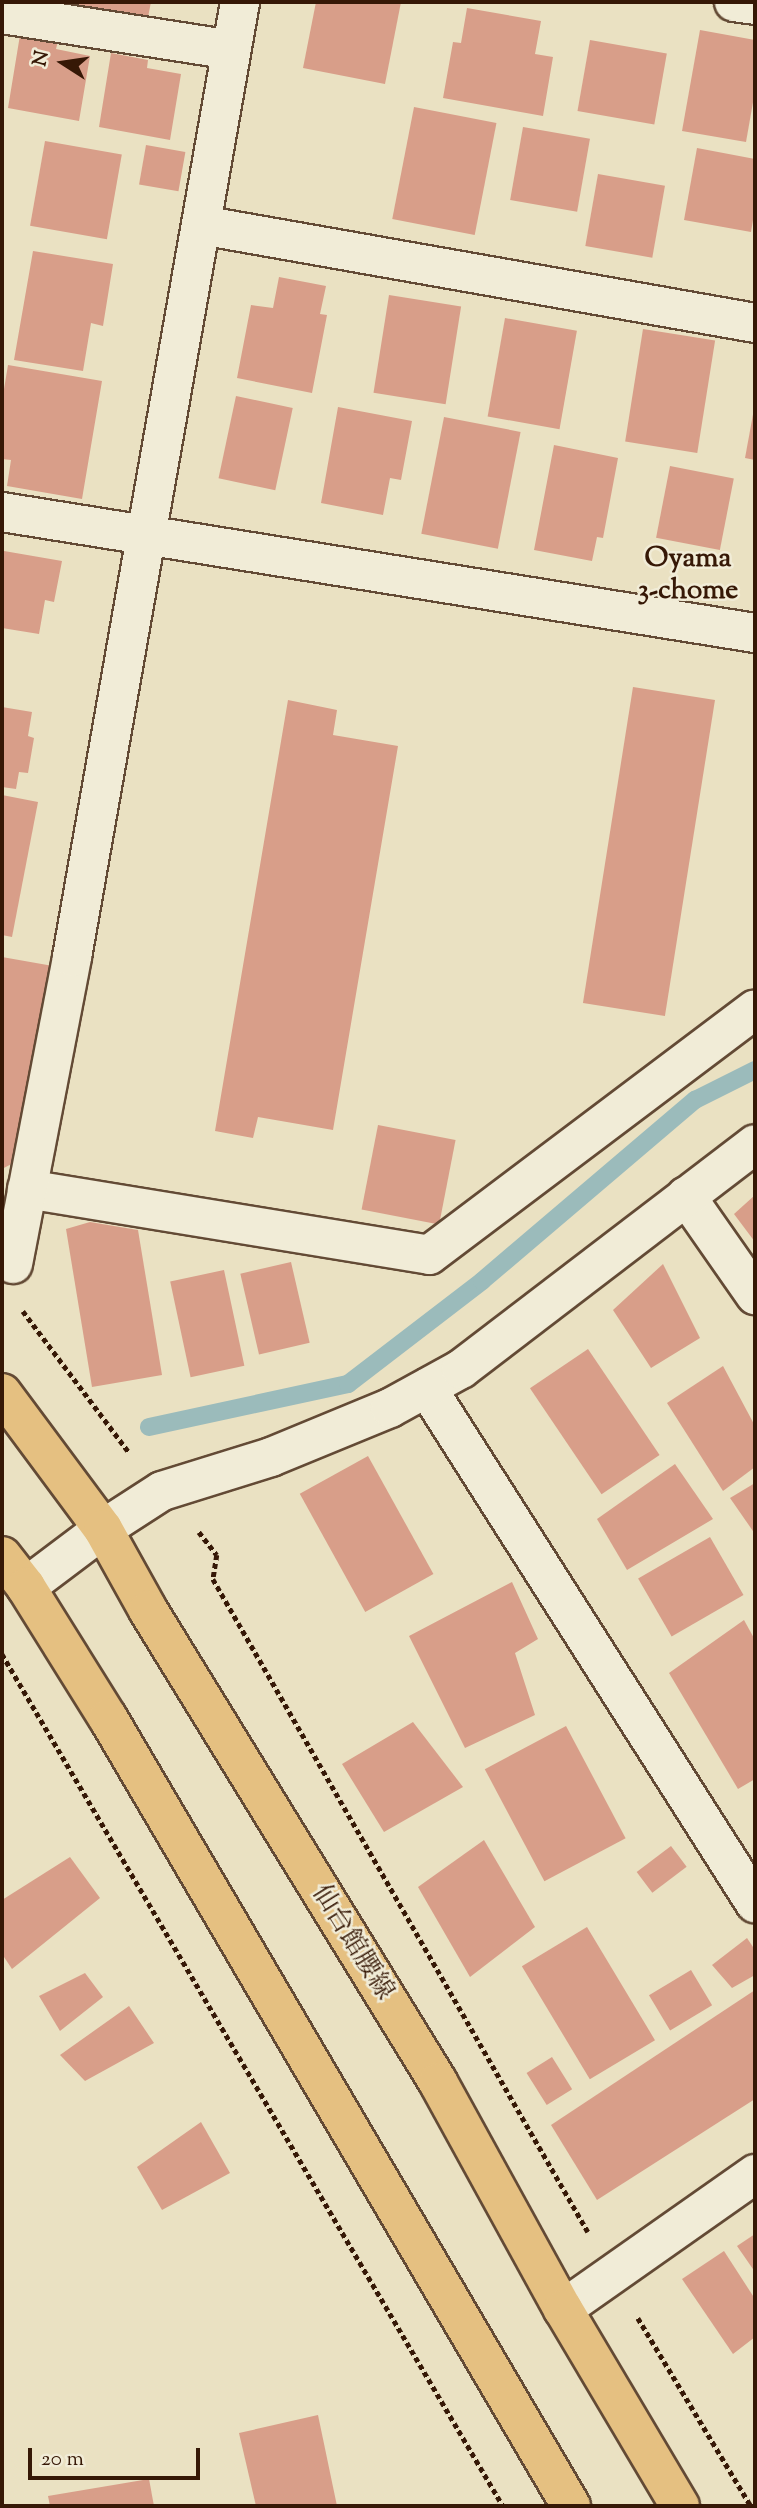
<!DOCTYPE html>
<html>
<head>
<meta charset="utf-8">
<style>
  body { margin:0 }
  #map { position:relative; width:757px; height:2508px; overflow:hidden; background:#eae1c2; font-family:"Sorts Mill Goudy","Noto Serif JP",serif }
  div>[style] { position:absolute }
  .stream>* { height:18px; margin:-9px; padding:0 9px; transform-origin:9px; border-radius:9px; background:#9bbbbb }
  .building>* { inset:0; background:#d89e89; transform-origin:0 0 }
  .path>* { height:4.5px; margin-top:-2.25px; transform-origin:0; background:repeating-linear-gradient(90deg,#361806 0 5px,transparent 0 8.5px) }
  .roads { filter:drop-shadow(2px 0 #634a35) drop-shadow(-2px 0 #634a35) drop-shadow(0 2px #634a35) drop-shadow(0 -2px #634a35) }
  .minor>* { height:38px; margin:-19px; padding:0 19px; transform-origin:19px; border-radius:19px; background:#f1ecd7 }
  .major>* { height:38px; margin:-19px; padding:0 19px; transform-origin:19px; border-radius:19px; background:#e5c081 }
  span { translate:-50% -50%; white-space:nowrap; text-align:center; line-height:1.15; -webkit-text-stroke:5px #f1ecd7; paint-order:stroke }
  .street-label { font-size:26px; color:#361806 }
  .neighbourhood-label { font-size:28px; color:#361806; font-weight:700 }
  .frame { position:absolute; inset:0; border:4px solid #361806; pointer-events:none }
  .north { position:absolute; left:28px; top:28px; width:70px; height:70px; -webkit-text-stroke:5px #f1ecd7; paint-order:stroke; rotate:282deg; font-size:19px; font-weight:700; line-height:28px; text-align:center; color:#361806 }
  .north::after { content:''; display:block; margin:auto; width:24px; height:32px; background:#361806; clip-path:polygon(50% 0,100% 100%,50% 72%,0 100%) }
  .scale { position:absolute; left:28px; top:2448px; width:172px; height:32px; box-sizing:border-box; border:4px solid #361806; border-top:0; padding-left:9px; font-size:21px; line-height:24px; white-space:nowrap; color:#361806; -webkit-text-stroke:5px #f1ecd7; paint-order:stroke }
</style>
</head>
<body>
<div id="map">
  <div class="stream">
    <i style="left:149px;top:1427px;width:204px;rotate:-12.2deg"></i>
    <i style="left:348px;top:1384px;width:169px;rotate:-37.5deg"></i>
    <i style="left:482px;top:1281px;width:280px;rotate:-40.4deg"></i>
    <i style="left:695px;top:1100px;width:67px;rotate:-26.6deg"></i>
  </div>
  <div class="building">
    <i style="clip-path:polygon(75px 2px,151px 2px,147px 22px,74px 8px)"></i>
    <i style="clip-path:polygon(316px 2px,401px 2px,385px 84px,303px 68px)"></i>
    <i style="clip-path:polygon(467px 8px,541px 21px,535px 54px,553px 57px,543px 116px,443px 98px,453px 42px,461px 43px)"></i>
    <i style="clip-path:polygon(700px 30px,755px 40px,755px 91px,746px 142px,682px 131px)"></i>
    <i style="clip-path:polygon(20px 35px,58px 41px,56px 49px,90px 56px,79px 121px,8px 108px)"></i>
    <i style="left:590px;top:40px;width:78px;height:72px;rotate:10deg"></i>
    <i style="clip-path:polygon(111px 53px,148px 60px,147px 68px,181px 74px,170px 140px,99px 127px)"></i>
    <i style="left:414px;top:107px;width:84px;height:114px;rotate:11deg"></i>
    <i style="left:523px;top:127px;width:68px;height:74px;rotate:10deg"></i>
    <i style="left:45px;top:141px;width:78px;height:86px;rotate:10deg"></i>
    <i style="left:146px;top:145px;width:40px;height:40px;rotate:10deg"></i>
    <i style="clip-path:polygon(697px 148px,755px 159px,755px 208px,751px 232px,684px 220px)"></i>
    <i style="left:598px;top:174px;width:68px;height:73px;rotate:10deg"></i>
    <i style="clip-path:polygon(33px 251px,113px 264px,103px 326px,91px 323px,83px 371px,14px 360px)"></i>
    <i style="clip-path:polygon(279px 277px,326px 286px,320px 314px,327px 315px,312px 393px,237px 378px,251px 305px,273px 308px)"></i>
    <i style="left:389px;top:295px;width:73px;height:99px;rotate:9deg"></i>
    <i style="left:505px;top:318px;width:73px;height:100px;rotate:10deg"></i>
    <i style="left:643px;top:329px;width:73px;height:114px;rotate:9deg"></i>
    <i style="clip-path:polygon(8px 365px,102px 381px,82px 499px,7px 486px,11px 460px,2px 459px,2px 401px)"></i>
    <i style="left:236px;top:396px;width:58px;height:84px;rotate:12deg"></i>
    <i style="clip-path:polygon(338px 407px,412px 421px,401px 480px,390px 478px,383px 515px,321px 503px)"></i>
    <i style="clip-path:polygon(754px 409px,755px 409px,755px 460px,745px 458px)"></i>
    <i style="left:444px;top:417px;width:78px;height:119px;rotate:11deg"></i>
    <i style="clip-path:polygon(554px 445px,618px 458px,603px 538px,597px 537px,592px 561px,534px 550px)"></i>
    <i style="left:670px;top:466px;width:65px;height:73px;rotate:11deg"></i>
    <i style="clip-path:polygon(4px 551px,62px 561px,54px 602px,45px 600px,39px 634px,2px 628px)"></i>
    <i style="left:633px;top:687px;width:83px;height:320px;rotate:9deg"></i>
    <i style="clip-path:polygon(288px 700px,337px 710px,333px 735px,398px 746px,333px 1130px,258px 1117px,253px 1138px,215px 1131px)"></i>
    <i style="clip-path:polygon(2px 707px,32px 712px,28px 736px,34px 738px,28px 773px,19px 772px,16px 789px,2px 787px)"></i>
    <i style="clip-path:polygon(2px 795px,38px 802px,12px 937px,2px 935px)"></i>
    <i style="clip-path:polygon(2px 957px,53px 966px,19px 1160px,2px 1169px)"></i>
    <i style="left:378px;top:1125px;width:79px;height:86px;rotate:11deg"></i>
    <i style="clip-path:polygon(755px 1195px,755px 1242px,734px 1214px)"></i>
    <i style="clip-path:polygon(90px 1222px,138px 1230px,162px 1375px,92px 1387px,66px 1229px)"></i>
    <i style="left:291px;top:1262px;width:83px;height:52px;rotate:77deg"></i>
    <i style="clip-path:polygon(663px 1264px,700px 1338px,651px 1368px,613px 1310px)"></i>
    <i style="left:224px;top:1270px;width:98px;height:55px;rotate:78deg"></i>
    <i style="left:588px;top:1349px;width:128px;height:70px;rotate:56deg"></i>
    <i style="clip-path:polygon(723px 1366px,755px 1426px,755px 1467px,723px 1491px,667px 1403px)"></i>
    <i style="left:368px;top:1456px;width:135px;height:78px;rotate:61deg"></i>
    <i style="clip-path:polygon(675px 1464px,713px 1519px,627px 1570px,597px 1519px)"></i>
    <i style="clip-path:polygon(755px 1483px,755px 1534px,730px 1498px)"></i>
    <i style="left:710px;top:1537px;width:67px;height:83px;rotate:60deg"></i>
    <i style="clip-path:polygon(512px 1582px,538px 1639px,515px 1653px,535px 1715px,465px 1748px,409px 1636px)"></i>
    <i style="clip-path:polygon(744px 1620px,755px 1640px,755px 1779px,738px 1789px,669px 1673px)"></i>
    <i style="clip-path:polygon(413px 1722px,463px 1787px,384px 1832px,342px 1764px)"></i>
    <i style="left:566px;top:1726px;width:127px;height:92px;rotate:62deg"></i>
    <i style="clip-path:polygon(484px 1840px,535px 1927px,470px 1977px,418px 1887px)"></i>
    <i style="left:671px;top:1846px;width:26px;height:43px;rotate:53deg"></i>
    <i style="clip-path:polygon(70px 1857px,100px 1898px,12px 1969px,2px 1954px,2px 1900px)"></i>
    <i style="left:587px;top:1927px;width:132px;height:76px;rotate:59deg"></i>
    <i style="clip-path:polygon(747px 1938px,755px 1950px,755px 1975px,732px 1988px,712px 1965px)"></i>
    <i style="left:691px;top:1970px;width:41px;height:49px;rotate:59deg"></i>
    <i style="clip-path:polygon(85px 1973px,103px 1997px,60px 2031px,39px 1996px)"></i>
    <i style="clip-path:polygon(755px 1990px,755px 2099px,597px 2200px,551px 2125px)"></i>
    <i style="clip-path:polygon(129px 2006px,154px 2043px,85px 2081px,60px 2055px)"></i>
    <i style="left:552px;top:2057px;width:38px;height:30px;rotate:58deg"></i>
    <i style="clip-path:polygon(201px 2122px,230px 2173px,162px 2210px,137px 2167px)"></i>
    <i style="clip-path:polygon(755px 2234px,755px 2272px,737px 2246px)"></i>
    <i style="clip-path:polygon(724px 2251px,755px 2299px,755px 2337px,733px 2354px,682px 2279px)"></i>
    <i style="clip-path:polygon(318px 2415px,337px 2506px,256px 2506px,239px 2433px)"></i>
    <i style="clip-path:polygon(149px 2479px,154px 2506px,50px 2506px,48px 2496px)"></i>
  </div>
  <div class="path">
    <i style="left:23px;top:1311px;width:176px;rotate:53.1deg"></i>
    <i style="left:199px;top:1532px;width:29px;rotate:52deg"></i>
    <i style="left:217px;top:1555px;width:24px;rotate:99deg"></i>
    <i style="left:213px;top:1579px;width:753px;rotate:60.13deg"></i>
    <i style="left:2px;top:1654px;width:988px;rotate:59.54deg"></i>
    <i style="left:638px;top:2318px;width:219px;rotate:59deg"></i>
  </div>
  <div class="roads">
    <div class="minor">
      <i style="left:734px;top:2px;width:21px;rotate:8deg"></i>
      <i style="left:2px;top:14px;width:232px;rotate:8.9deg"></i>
      <i style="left:201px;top:225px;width:563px;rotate:10.03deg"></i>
      <i style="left:2px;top:512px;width:763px;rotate:9.13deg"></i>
      <i style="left:27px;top:1189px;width:407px;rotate:9.3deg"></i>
      <i style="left:429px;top:1255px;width:408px;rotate:-37deg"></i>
      <i style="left:686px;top:1196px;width:121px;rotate:55.1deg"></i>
      <i style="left:13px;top:1264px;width:313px;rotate:-79.1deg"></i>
      <i style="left:72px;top:957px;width:970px;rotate:-80.02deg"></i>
      <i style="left:427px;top:1388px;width:611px;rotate:57.51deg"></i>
      <i style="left:26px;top:1587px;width:96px;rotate:-37deg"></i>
      <i style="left:103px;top:1529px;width:70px;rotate:-32.8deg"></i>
      <i style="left:162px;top:1491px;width:114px;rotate:-17.3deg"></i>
      <i style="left:271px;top:1457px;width:129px;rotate:-22.4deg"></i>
      <i style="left:390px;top:1408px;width:81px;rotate:-28.8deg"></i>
      <i style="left:461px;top:1369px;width:370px;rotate:-37.4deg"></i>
      <i style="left:563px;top:2309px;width:235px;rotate:-35.1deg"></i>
    </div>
    <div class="major">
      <i style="left:2px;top:1393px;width:169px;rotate:53.4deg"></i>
      <i style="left:103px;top:1529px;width:93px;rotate:60.9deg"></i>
      <i style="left:148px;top:1610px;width:554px;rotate:58.43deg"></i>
      <i style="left:438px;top:2082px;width:259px;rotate:61.2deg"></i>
      <i style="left:563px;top:2309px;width:229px;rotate:59.3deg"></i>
      <i style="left:2px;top:1556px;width:39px;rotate:52deg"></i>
      <i style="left:26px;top:1587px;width:155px;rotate:58deg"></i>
      <i style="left:108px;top:1718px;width:914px;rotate:59.56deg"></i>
    </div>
  </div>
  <div class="street-label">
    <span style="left:352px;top:1943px;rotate:58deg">仙台館腰線</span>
  </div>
  <div class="neighbourhood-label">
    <span style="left:688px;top:575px">Oyama<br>3-chome</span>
  </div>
  <div class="frame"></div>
  <div class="north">N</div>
  <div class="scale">20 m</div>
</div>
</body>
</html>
